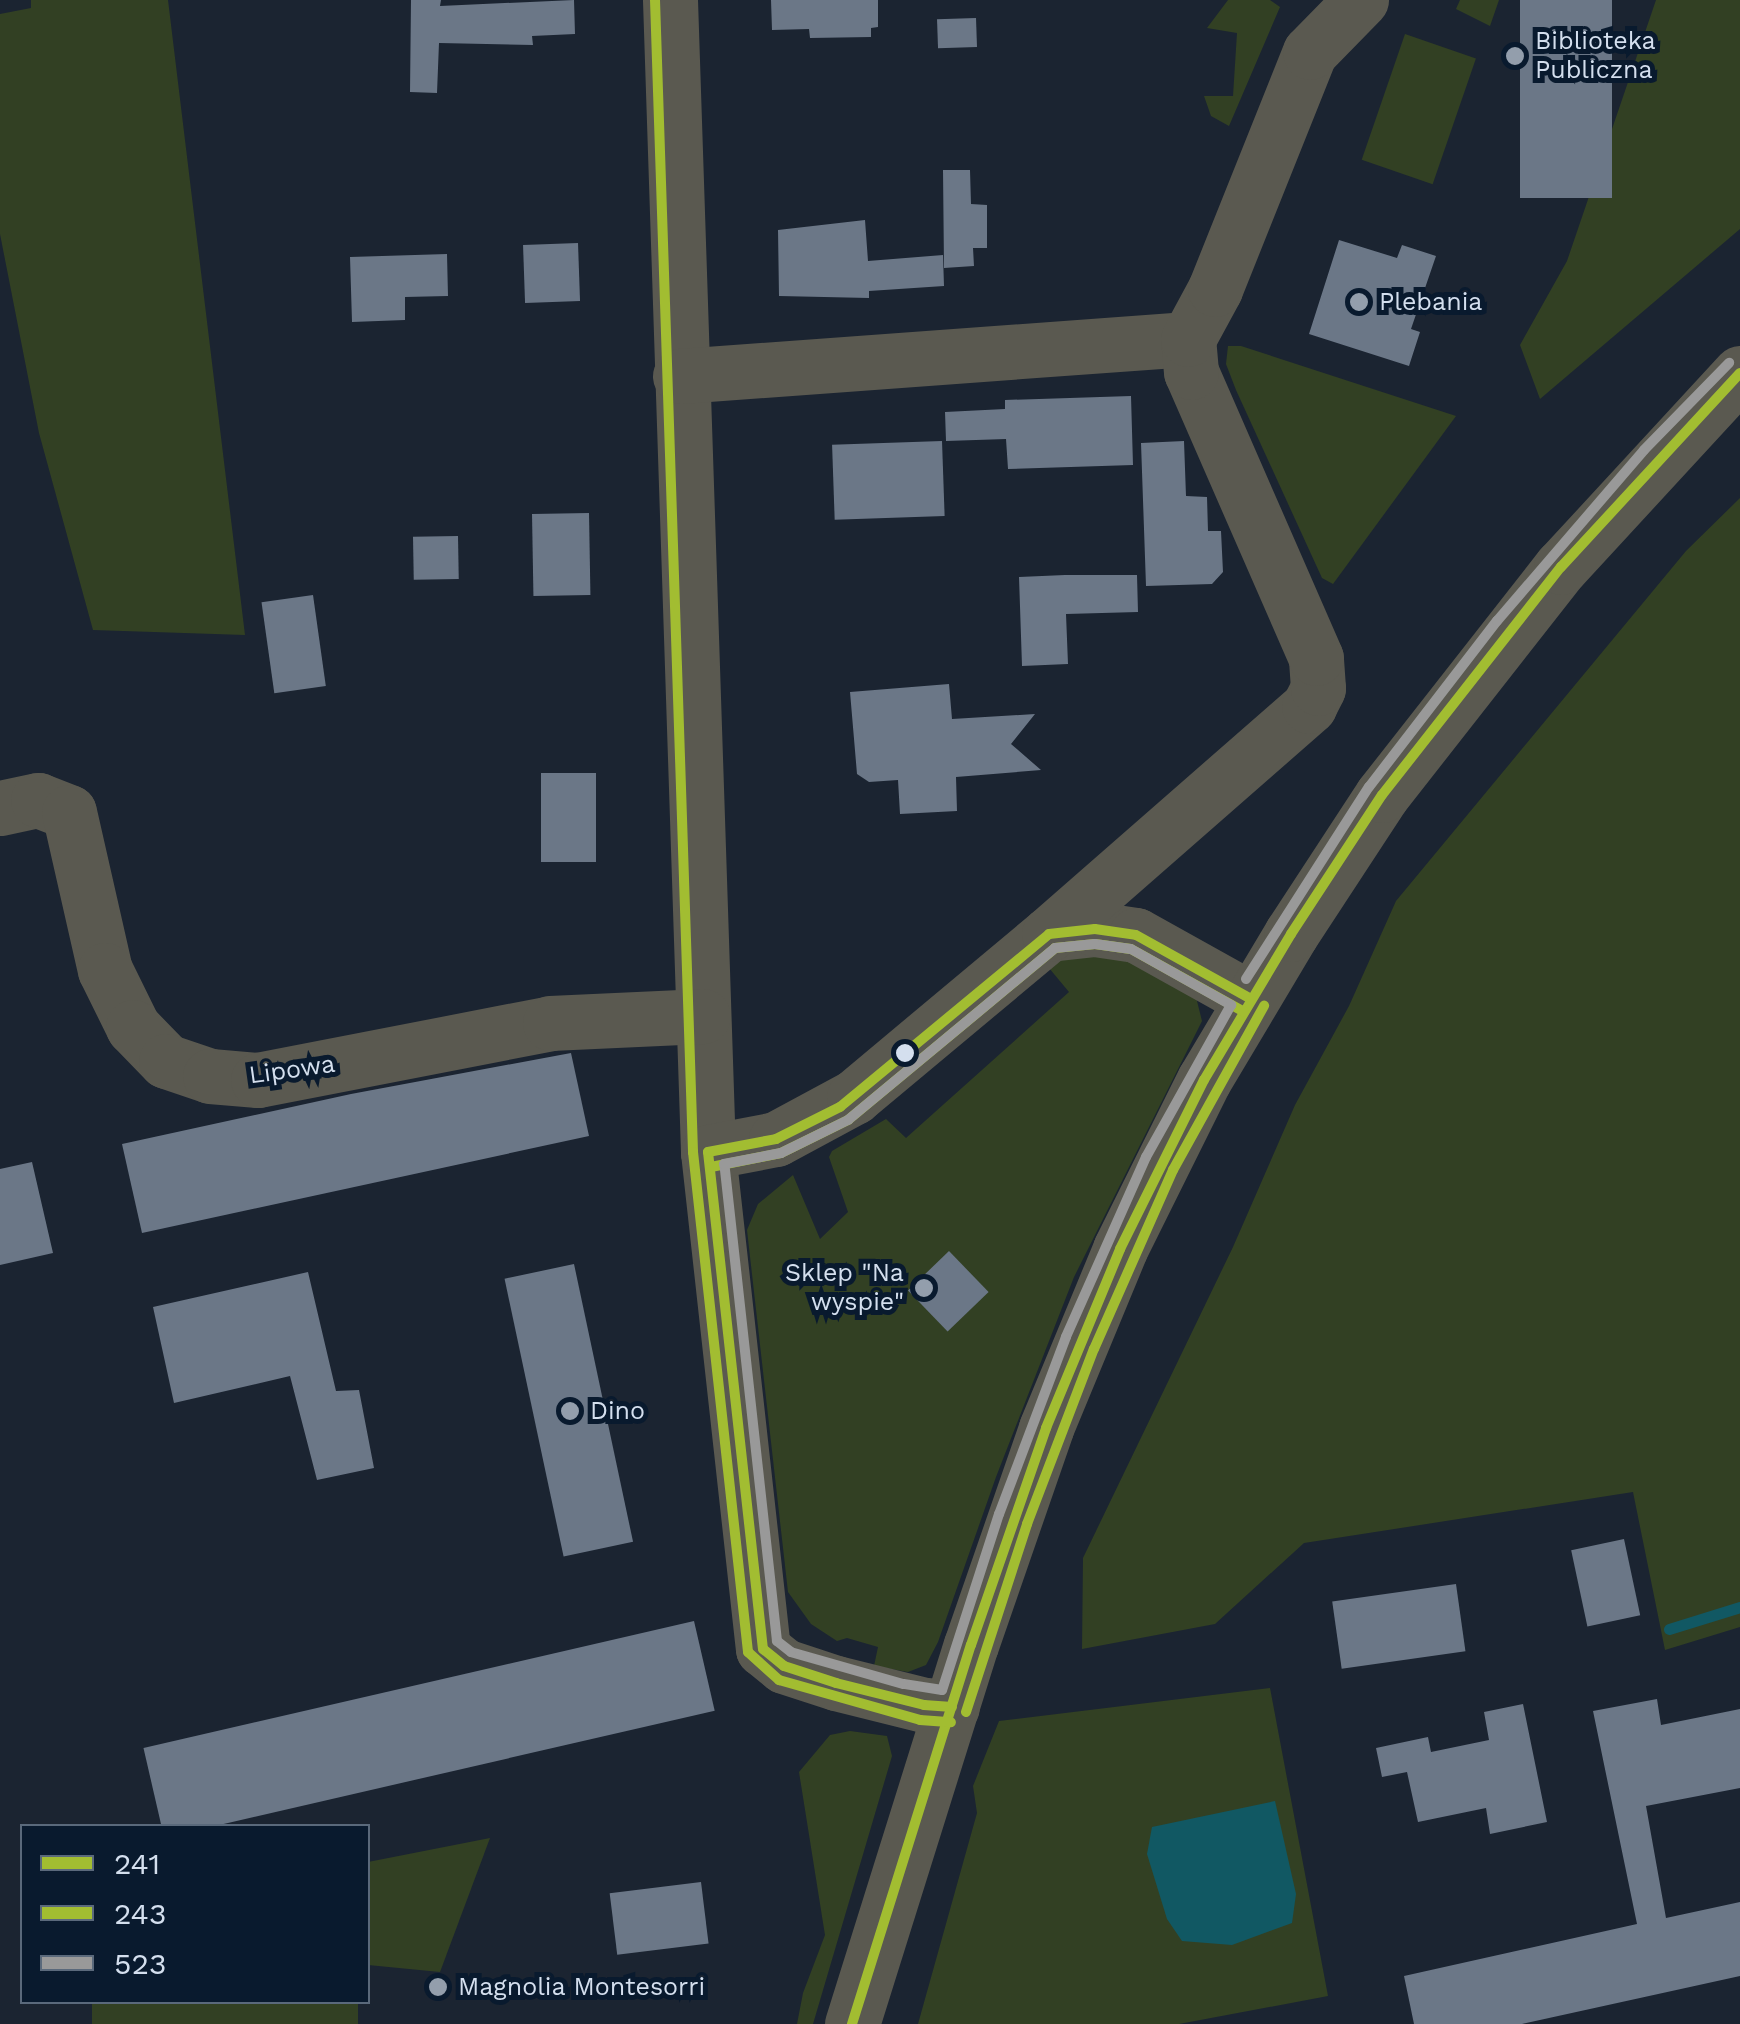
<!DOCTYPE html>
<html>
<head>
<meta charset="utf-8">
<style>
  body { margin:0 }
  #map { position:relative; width:1740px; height:2024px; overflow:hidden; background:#1b2431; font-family:"Work Sans",sans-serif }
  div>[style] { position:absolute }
  .green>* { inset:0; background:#324023; transform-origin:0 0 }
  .water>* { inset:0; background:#115863 }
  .stream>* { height:11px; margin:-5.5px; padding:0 5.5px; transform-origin:5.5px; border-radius:5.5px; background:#115863 }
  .building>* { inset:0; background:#6b7787; transform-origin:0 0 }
  .minor>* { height:55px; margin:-27.5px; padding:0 27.5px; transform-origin:27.5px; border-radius:27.5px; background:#5a5950 }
  .bus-1>* { height:10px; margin:-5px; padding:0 5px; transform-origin:5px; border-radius:5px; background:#a2bd31 }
  .bus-2>* { height:10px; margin:-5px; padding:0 5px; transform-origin:5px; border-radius:5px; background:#a2bd31 }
  .bus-3>* { height:10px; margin:-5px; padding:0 5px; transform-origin:5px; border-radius:5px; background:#999 }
  .dots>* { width:28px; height:28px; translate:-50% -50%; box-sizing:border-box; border:5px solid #091a2e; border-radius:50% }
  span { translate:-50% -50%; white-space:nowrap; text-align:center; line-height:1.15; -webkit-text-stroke:10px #091a2e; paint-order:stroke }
  .poi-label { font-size:25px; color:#d4dfee }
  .left { translate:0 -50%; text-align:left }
  .right { translate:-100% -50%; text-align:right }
  .street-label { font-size:25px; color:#d4dfee }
  .legend { position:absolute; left:20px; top:1824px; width:350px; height:180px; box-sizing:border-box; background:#091a2e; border:2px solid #5a697b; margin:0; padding:12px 18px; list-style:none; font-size:30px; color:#d4dfee }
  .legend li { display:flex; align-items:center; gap:20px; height:50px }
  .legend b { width:50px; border:2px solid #5a697b }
</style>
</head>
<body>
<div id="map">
  <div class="green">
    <i style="clip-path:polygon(31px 0,168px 0,245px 635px,93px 630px,39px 433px,0 234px,0 14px,31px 8px)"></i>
    <i style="clip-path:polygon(1228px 0,1270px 0,1280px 7px,1229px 126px,1211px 116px,1204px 96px,1233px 96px,1237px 33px,1207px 28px)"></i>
    <i style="clip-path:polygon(1460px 0,1499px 0,1490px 26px,1456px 9px)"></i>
    <i style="clip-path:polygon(1656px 0,1740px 0,1740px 229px,1540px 399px,1520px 345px,1567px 261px)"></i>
    <i style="left:1405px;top:34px;width:75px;height:133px;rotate:19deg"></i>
    <i style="clip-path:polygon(1228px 346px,1241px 346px,1456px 416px,1333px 584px,1322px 578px,1236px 390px,1226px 364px)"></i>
    <i style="clip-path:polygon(1740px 498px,1740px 1627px,1665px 1650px,1633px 1492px,1304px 1543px,1215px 1624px,1082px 1649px,1083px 1558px,1233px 1247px,1295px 1105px,1349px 1006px,1396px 901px,1686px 551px)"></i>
    <i style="clip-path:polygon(1103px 947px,1196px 997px,1202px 1021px,1074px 1277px,996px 1477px,938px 1642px,926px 1665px,908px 1672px,874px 1666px,878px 1647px,847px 1638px,837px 1641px,811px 1624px,788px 1592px,747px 1230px,758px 1204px,793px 1175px,820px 1239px,848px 1212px,829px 1157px,832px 1151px,886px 1119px,906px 1138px,1069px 992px,1044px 962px)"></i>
    <i style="clip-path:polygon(1270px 1688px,1328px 1996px,1179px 2024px,918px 2024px,977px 1813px,973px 1786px,999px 1721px)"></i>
    <i style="clip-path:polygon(850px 1731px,887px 1736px,892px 1756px,813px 2024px,797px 2024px,803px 1993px,825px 1935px,799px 1772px,830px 1735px)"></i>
    <i style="clip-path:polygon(490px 1838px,440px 1972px,368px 1965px,368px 1862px)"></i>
    <i style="left:92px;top:2002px;width:266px;height:22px"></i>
  </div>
  <div class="water">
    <i style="clip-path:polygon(1275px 1801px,1296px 1894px,1292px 1923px,1232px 1945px,1182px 1941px,1167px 1919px,1147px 1854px,1152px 1827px)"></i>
  </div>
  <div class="stream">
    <i style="left:1669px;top:1629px;width:74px;rotate:-17.2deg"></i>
  </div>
  <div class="building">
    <i style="clip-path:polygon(411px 0,441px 0,440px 6px,574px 0,575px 34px,532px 36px,533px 45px,439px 43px,437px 93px,410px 92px)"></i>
    <i style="clip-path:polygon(771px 0,878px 0,878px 27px,871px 28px,871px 37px,810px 38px,809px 29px,772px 30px)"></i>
    <i style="left:1520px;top:0;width:92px;height:198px"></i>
    <i style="left:976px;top:18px;width:29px;height:39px;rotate:88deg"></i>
    <i style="clip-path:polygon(943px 170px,970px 170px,971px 204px,987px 205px,987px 248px,973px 248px,974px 266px,944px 268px)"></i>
    <i style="clip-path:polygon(865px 220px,868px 261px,943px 255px,944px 286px,869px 291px,869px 298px,779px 296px,778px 230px)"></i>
    <i style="clip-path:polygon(1339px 240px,1397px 258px,1402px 245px,1436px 256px,1411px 329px,1420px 332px,1409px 366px,1309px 334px)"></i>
    <i style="left:578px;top:243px;width:58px;height:55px;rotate:88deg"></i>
    <i style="clip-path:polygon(447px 254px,448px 296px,405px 297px,405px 320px,352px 322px,350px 257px)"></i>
    <i style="clip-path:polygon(1131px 396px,1133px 465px,1008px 469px,1006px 439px,946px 441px,945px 412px,1005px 409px,1005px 400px)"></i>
    <i style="left:942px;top:441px;width:75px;height:110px;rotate:88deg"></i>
    <i style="clip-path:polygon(1184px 441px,1186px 496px,1207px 497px,1208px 531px,1221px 531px,1223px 572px,1212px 584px,1146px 586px,1141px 443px)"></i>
    <i style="left:589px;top:513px;width:82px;height:57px;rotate:89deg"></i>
    <i style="left:458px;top:536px;width:43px;height:45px;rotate:89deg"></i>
    <i style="clip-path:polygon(1065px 575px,1137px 575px,1138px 612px,1066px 614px,1068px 664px,1022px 666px,1019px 577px)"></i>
    <i style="left:313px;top:595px;width:92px;height:52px;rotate:82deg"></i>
    <i style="clip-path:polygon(949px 684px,952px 719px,1035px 714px,1011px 744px,1041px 770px,956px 777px,957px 811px,900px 814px,898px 780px,869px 782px,857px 774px,850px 692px)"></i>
    <i style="left:541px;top:773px;width:55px;height:89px"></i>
    <i style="clip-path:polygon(571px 1053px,589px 1136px,142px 1233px,122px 1144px,351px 1094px)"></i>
    <i style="clip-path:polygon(32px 1162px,53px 1253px,0 1265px,0 1169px)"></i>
    <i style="left:949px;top:1251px;width:57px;height:57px;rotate:46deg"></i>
    <i style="left:574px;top:1264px;width:284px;height:71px;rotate:78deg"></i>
    <i style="clip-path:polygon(308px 1272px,336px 1391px,359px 1390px,374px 1468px,317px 1480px,290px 1376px,174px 1403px,153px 1307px)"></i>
    <i style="left:1624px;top:1539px;width:78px;height:54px;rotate:78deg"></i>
    <i style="left:1456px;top:1584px;width:68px;height:125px;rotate:82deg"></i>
    <i style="left:694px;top:1621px;width:92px;height:565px;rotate:77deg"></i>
    <i style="clip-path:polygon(1657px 1699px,1661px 1725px,1740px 1709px,1740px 1788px,1646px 1806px,1666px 1918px,1740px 1902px,1740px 1976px,1522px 2024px,1414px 2024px,1404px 1976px,1637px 1924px,1593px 1711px)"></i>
    <i style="clip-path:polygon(1523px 1704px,1547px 1822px,1490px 1834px,1486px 1808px,1418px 1822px,1407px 1772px,1382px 1777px,1376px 1748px,1428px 1737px,1431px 1752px,1489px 1740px,1484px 1712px)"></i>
    <i style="left:701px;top:1882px;width:62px;height:92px;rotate:83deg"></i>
  </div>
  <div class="minor">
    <i style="left:670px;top:0;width:1153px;rotate:88.11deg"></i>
    <i style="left:708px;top:1152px;width:500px;rotate:83.69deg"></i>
    <i style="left:763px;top:1649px;width:27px;rotate:39deg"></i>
    <i style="left:784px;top:1666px;width:55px;rotate:18.1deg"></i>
    <i style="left:836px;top:1683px;width:91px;rotate:14deg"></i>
    <i style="left:924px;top:1705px;width:28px;rotate:4deg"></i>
    <i style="left:680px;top:376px;width:509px;rotate:-4.17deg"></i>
    <i style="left:0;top:808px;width:39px;rotate:-12deg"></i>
    <i style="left:38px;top:800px;width:33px;rotate:21deg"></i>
    <i style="left:69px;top:812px;width:162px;rotate:77.2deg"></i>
    <i style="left:105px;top:970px;width:64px;rotate:63.8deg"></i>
    <i style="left:133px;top:1027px;width:47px;rotate:45.9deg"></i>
    <i style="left:166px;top:1061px;width:46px;rotate:18.8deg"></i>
    <i style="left:210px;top:1076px;width:48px;rotate:4.8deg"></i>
    <i style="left:258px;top:1080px;width:298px;rotate:-11deg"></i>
    <i style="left:550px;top:1023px;width:153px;rotate:-2.6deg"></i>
    <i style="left:1049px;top:934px;width:46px;rotate:-6.2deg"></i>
    <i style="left:1095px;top:929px;width:41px;rotate:8.3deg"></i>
    <i style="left:1136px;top:935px;width:132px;rotate:29.1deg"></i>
    <i style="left:708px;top:1152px;width:69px;rotate:-10.8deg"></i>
    <i style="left:776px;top:1139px;width:89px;rotate:-28.3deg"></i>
    <i style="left:854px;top:1097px;width:254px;rotate:-39.9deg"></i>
    <i style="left:1049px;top:934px;width:346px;rotate:-41.2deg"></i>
    <i style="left:1309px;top:706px;width:20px;rotate:-63deg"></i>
    <i style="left:1318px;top:688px;width:30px;rotate:-94deg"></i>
    <i style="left:1316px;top:658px;width:312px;rotate:-113.6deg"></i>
    <i style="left:1191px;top:372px;width:33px;rotate:-95deg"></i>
    <i style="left:1188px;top:339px;width:57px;rotate:-61.6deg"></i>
    <i style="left:1215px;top:289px;width:255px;rotate:-68.2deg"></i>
    <i style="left:1310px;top:52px;width:73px;rotate:-45.6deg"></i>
    <i style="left:852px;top:2024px;width:397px;rotate:-72.6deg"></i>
    <i style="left:971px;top:1645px;width:230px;rotate:-70.9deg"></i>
    <i style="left:1046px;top:1428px;width:194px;rotate:-67.5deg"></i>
    <i style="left:1120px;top:1249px;width:189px;rotate:-63.6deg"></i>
    <i style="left:1204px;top:1080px;width:170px;rotate:-59.2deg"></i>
    <i style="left:1291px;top:934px;width:166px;rotate:-56.8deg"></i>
    <i style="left:1382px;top:795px;width:290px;rotate:-51.9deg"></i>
    <i style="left:1561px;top:567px;width:264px;rotate:-47.3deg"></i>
  </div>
  <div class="bus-1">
    <i style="left:708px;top:1152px;width:500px;rotate:83.69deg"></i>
    <i style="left:763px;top:1649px;width:27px;rotate:39deg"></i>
    <i style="left:784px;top:1666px;width:55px;rotate:18.1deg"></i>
    <i style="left:836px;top:1683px;width:91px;rotate:14deg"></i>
    <i style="left:924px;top:1705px;width:28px;rotate:4deg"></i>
    <i style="left:708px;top:1152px;width:69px;rotate:-10.8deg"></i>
    <i style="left:776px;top:1139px;width:72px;rotate:-26.6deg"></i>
    <i style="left:840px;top:1107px;width:271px;rotate:-39.6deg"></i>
    <i style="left:1049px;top:934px;width:46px;rotate:-6.2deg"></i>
    <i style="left:1095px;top:929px;width:41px;rotate:8.3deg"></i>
    <i style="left:1136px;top:935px;width:132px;rotate:29.1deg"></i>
    <i style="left:852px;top:2024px;width:397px;rotate:-72.6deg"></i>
    <i style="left:971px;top:1645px;width:230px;rotate:-70.9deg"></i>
    <i style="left:1046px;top:1428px;width:194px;rotate:-67.5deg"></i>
    <i style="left:1120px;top:1249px;width:189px;rotate:-63.6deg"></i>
    <i style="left:1204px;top:1080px;width:170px;rotate:-59.2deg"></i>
    <i style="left:1291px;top:934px;width:166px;rotate:-56.8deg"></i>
    <i style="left:1382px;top:795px;width:290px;rotate:-51.9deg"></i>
    <i style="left:1561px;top:567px;width:264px;rotate:-47.3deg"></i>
  </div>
  <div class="bus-2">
    <i style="left:655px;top:0;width:1153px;rotate:88.11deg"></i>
    <i style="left:693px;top:1152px;width:503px;rotate:83.72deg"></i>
    <i style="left:748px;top:1652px;width:42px;rotate:42.1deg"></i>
    <i style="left:779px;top:1680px;width:147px;rotate:15.8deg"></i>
    <i style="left:920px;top:1720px;width:31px;rotate:4deg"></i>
    <i style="left:711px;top:1167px;width:71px;rotate:-11.3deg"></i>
    <i style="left:781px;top:1153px;width:75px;rotate:-26.2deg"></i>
    <i style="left:848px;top:1120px;width:269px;rotate:-39.7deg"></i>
    <i style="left:1055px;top:948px;width:40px;rotate:-5.7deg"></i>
    <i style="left:1095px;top:944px;width:36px;rotate:8deg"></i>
    <i style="left:1131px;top:949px;width:129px;rotate:29.1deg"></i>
    <i style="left:966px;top:1712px;width:198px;rotate:-72deg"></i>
    <i style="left:1027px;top:1524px;width:187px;rotate:-69.1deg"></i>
    <i style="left:1094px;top:1349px;width:196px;rotate:-66.2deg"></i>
    <i style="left:1173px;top:1170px;width:188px;rotate:-61deg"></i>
  </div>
  <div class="bus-3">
    <i style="left:1095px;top:944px;width:36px;rotate:8deg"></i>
    <i style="left:1131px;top:949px;width:115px;rotate:29.2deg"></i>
    <i style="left:1231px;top:1005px;width:174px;rotate:119.2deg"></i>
    <i style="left:1146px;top:1157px;width:197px;rotate:114deg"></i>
    <i style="left:1066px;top:1337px;width:189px;rotate:110.7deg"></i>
    <i style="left:999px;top:1514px;width:185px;rotate:107.9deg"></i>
    <i style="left:942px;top:1690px;width:39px;rotate:-171deg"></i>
    <i style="left:903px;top:1684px;width:116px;rotate:-164.1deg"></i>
    <i style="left:791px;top:1652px;width:18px;rotate:-142deg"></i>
    <i style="left:777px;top:1641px;width:480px;rotate:-96.3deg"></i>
    <i style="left:724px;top:1164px;width:58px;rotate:-10.9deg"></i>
    <i style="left:781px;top:1153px;width:75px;rotate:-26.2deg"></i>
    <i style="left:848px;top:1120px;width:269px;rotate:-39.7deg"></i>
    <i style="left:1055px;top:948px;width:40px;rotate:-5.7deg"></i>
    <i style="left:1246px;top:979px;width:228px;rotate:-57.4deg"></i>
    <i style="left:1369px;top:787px;width:210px;rotate:-52.4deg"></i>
    <i style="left:1497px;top:621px;width:225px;rotate:-49.3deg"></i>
    <i style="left:1644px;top:450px;width:122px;rotate:-45.7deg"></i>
  </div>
  <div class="dots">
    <i style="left:1515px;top:56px;background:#939eac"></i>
    <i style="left:1359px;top:302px;background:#939eac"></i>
    <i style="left:905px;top:1053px;background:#d4dfee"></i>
    <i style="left:924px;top:1288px;background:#939eac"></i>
    <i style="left:570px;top:1411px;background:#939eac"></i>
    <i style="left:438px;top:1987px;background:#939eac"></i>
  </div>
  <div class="poi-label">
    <span class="left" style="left:1535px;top:56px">Biblioteka<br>Publiczna</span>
    <span class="left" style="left:1379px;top:302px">Plebania</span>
    <span class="right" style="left:904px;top:1288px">Sklep "Na<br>wyspie"</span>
    <span class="left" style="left:590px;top:1411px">Dino</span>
    <span class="left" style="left:458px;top:1987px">Magnolia Montesorri</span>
  </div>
  <div class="street-label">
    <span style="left:292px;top:1070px;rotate:-8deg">Lipowa</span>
  </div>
  <ul class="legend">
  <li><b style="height:12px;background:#a2bd31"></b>241</li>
  <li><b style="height:12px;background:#a2bd31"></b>243</li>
  <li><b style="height:12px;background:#999"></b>523</li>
  </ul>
</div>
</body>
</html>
